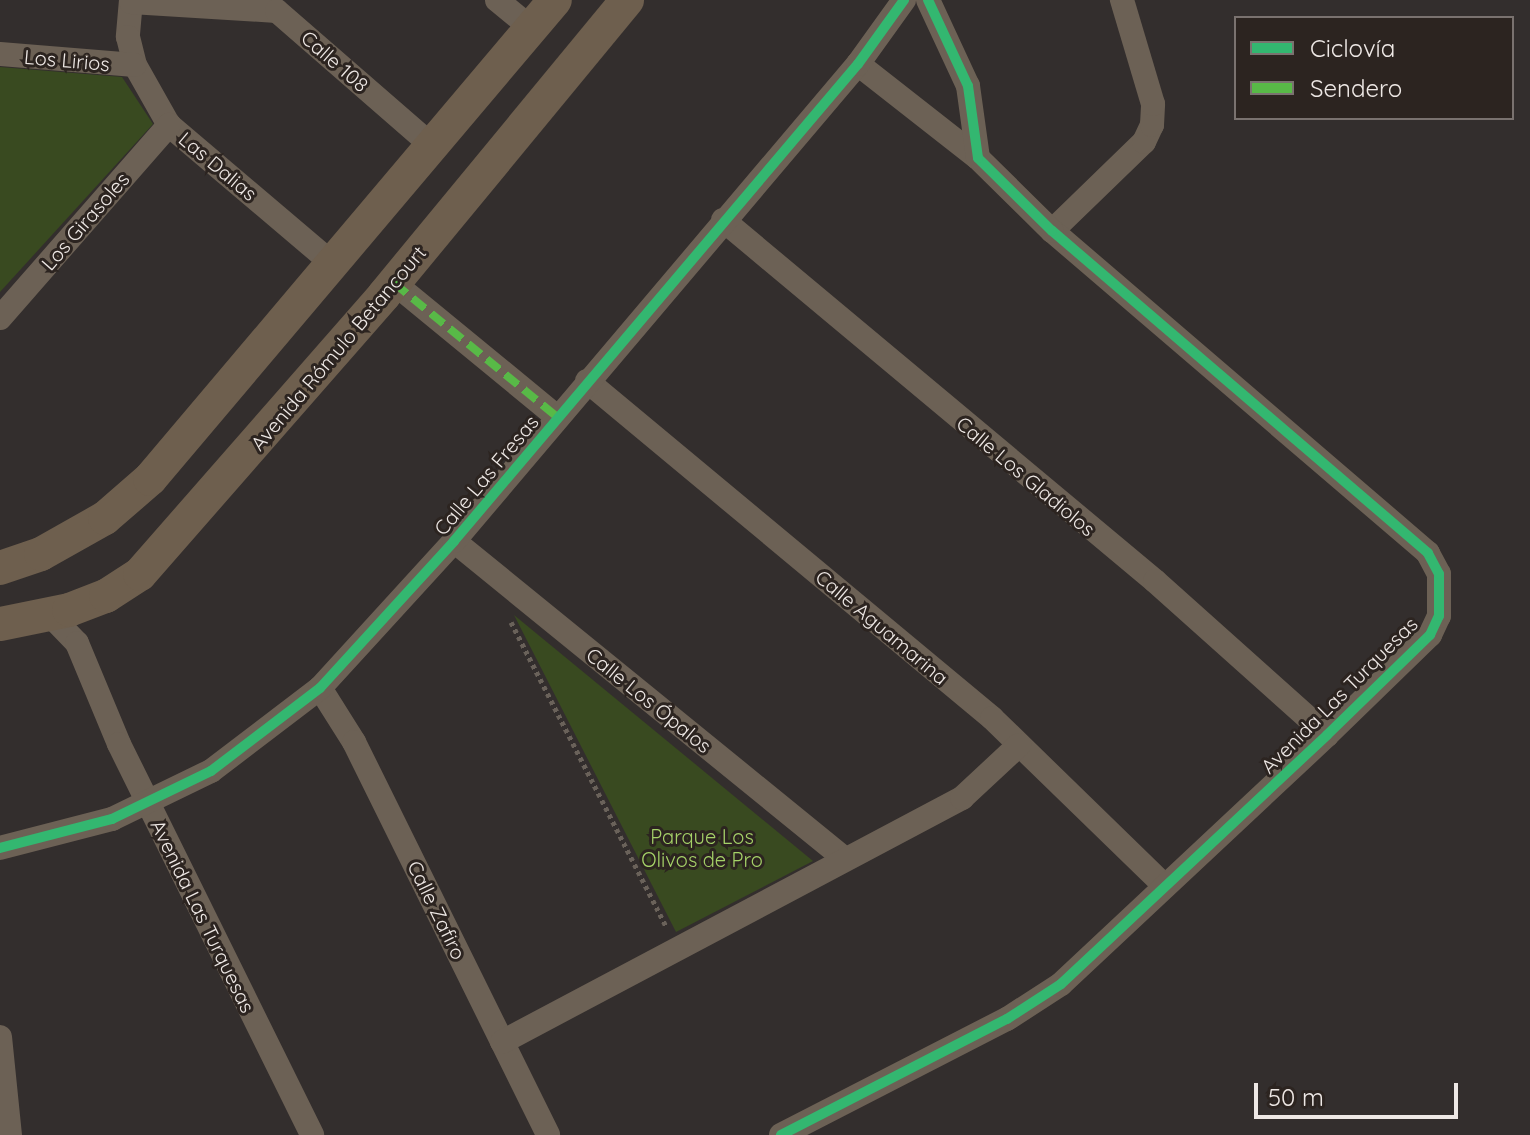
<!DOCTYPE html>
<html>
<head>
<meta charset="utf-8">
<style>
  body { margin:0 }
  #map { position:relative; width:1530px; height:1135px; overflow:hidden; background:#332e2d; font-family:Quicksand,sans-serif }
  div>[style] { position:absolute }
  .green>* { inset:0; background:#394a20 }
  .path>* { height:5px; margin-top:-2.5px; transform-origin:0; background:repeating-linear-gradient(90deg,#6a625a 0 4px,transparent 0 8px) }
  .street>* { height:24px; margin:-12px; padding:0 12px; transform-origin:12px; border-radius:12px; background:#6c6155 }
  .secondary>* { height:34px; margin:-17px; padding:0 17px; transform-origin:17px; border-radius:17px; background:#6e5f4e }
  .quiet>* { height:8px; margin-top:-4px; transform-origin:0; background:repeating-linear-gradient(90deg,#58b947 0 16px,transparent 0 24px) }
  .cycleway>* { height:10px; margin:-5px; padding:0 5px; transform-origin:5px; border-radius:5px; background:#33b770 }
  span { translate:-50% -50%; white-space:nowrap; text-align:center; line-height:1.15; -webkit-text-stroke:6px #2c2420; paint-order:stroke }
  .street-label { font-size:20px; color:#eee8e5 }
  .park-label { font-size:20px; color:#a5d268 }
  .legend { position:absolute; left:1234px; top:16px; width:280px; height:104px; box-sizing:border-box; background:#2c2420; border:2px solid #7a726f; margin:0; padding:10px 14px; list-style:none; font-size:24px; color:#eee8e5 }
  .legend li { display:flex; align-items:center; gap:16px; height:40px }
  .legend b { width:40px; border:2px solid #7a726f }
  .scale { position:absolute; left:1254px; top:1083px; width:204px; height:36px; box-sizing:border-box; border:4px solid #eee8e5; border-top:0; padding-left:10px; font-size:24px; line-height:28px; white-space:nowrap; color:#eee8e5; -webkit-text-stroke:6px #2c2420; paint-order:stroke }
</style>
</head>
<body>
<div id="map">
  <div class="green">
    <i style="clip-path:polygon(0 67px,122px 77px,153px 124px,0 292px)"></i>
    <i style="clip-path:polygon(514px 615px,813px 861px,676px 932px)"></i>
  </div>
  <div class="path">
    <i style="left:511px;top:622px;width:341px;rotate:63deg"></i>
  </div>
  <div class="street">
    <i style="left:131px;top:0;width:37px;rotate:95deg"></i>
    <i style="left:128px;top:37px;width:29px;rotate:76deg"></i>
    <i style="left:135px;top:65px;width:69px;rotate:60.5deg"></i>
    <i style="left:169px;top:125px;width:214px;rotate:40.3deg"></i>
    <i style="left:497px;top:0;width:44px;rotate:39.5deg"></i>
    <i style="left:131px;top:2px;width:146px;rotate:3.5deg"></i>
    <i style="left:277px;top:11px;width:204px;rotate:41deg"></i>
    <i style="left:0;top:54px;width:135px;rotate:4.7deg"></i>
    <i style="left:858px;top:64px;width:152px;rotate:38.1deg"></i>
    <i style="left:723px;top:220px;width:563px;rotate:39.88deg"></i>
    <i style="left:1155px;top:581px;width:231px;rotate:41.8deg"></i>
    <i style="left:1052px;top:231px;width:128px;rotate:-44.1deg"></i>
    <i style="left:1144px;top:142px;width:19px;rotate:-65deg"></i>
    <i style="left:1152px;top:125px;width:21px;rotate:-87deg"></i>
    <i style="left:1153px;top:104px;width:109px;rotate:-106.6deg"></i>
    <i style="left:394px;top:283px;width:211px;rotate:39.4deg"></i>
    <i style="left:0;top:318px;width:257px;rotate:-48.8deg"></i>
    <i style="left:587px;top:381px;width:527px;rotate:39.76deg"></i>
    <i style="left:992px;top:718px;width:241px;rotate:44.2deg"></i>
    <i style="left:454px;top:541px;width:504px;rotate:39.12deg"></i>
    <i style="left:49px;top:614px;width:40px;rotate:46deg"></i>
    <i style="left:77px;top:643px;width:109px;rotate:67.4deg"></i>
    <i style="left:119px;top:744px;width:436px;rotate:63.7deg"></i>
    <i style="left:320px;top:688px;width:64px;rotate:57.8deg"></i>
    <i style="left:354px;top:742px;width:438px;rotate:63.7deg"></i>
    <i style="left:0;top:848px;width:116px;rotate:-14.5deg"></i>
    <i style="left:112px;top:819px;width:110px;rotate:-25.9deg"></i>
    <i style="left:211px;top:771px;width:137px;rotate:-37.3deg"></i>
    <i style="left:320px;top:688px;width:199px;rotate:-47.6deg"></i>
    <i style="left:454px;top:541px;width:625px;rotate:-49.74deg"></i>
    <i style="left:858px;top:64px;width:79px;rotate:-54.3deg"></i>
    <i style="left:0;top:1037px;width:99px;rotate:84.2deg"></i>
    <i style="left:502px;top:1042px;width:521px;rotate:-27.94deg"></i>
    <i style="left:962px;top:798px;width:78px;rotate:-42.9deg"></i>
    <i style="left:781px;top:1135px;width:254px;rotate:-27.2deg"></i>
    <i style="left:1007px;top:1019px;width:64px;rotate:-32.9deg"></i>
    <i style="left:1061px;top:984px;width:364px;rotate:-43.1deg"></i>
    <i style="left:1327px;top:735px;width:144px;rotate:-44.2deg"></i>
    <i style="left:1430px;top:635px;width:21px;rotate:-65deg"></i>
    <i style="left:1439px;top:616px;width:42px;rotate:-90deg"></i>
    <i style="left:1439px;top:574px;width:24px;rotate:-118deg"></i>
    <i style="left:1428px;top:553px;width:495px;rotate:-139.4deg"></i>
    <i style="left:1052px;top:231px;width:104px;rotate:-135.4deg"></i>
    <i style="left:978px;top:158px;width:73px;rotate:-97.9deg"></i>
    <i style="left:968px;top:86px;width:95px;rotate:-114.9deg"></i>
  </div>
  <div class="secondary">
    <i style="left:0;top:568px;width:43px;rotate:-18.9deg"></i>
    <i style="left:41px;top:554px;width:73px;rotate:-29.4deg"></i>
    <i style="left:105px;top:518px;width:60px;rotate:-40.9deg"></i>
    <i style="left:150px;top:479px;width:627px;rotate:-49.79deg"></i>
    <i style="left:0;top:624px;width:70px;rotate:-11.5deg"></i>
    <i style="left:69px;top:610px;width:40px;rotate:-21deg"></i>
    <i style="left:106px;top:596px;width:40px;rotate:-32.9deg"></i>
    <i style="left:140px;top:574px;width:371px;rotate:-48.8deg"></i>
    <i style="left:384px;top:295px;width:382px;rotate:-50.5deg"></i>
  </div>
  <div class="quiet">
    <i style="left:394px;top:283px;width:211px;rotate:39.4deg"></i>
  </div>
  <div class="cycleway">
    <i style="left:0;top:848px;width:116px;rotate:-14.5deg"></i>
    <i style="left:112px;top:819px;width:110px;rotate:-25.9deg"></i>
    <i style="left:211px;top:771px;width:137px;rotate:-37.3deg"></i>
    <i style="left:320px;top:688px;width:199px;rotate:-47.6deg"></i>
    <i style="left:454px;top:541px;width:625px;rotate:-49.74deg"></i>
    <i style="left:858px;top:64px;width:79px;rotate:-54.3deg"></i>
    <i style="left:781px;top:1135px;width:254px;rotate:-27.2deg"></i>
    <i style="left:1007px;top:1019px;width:64px;rotate:-32.9deg"></i>
    <i style="left:1061px;top:984px;width:364px;rotate:-43.1deg"></i>
    <i style="left:1327px;top:735px;width:144px;rotate:-44.2deg"></i>
    <i style="left:1430px;top:635px;width:21px;rotate:-65deg"></i>
    <i style="left:1439px;top:616px;width:42px;rotate:-90deg"></i>
    <i style="left:1439px;top:574px;width:24px;rotate:-118deg"></i>
    <i style="left:1428px;top:553px;width:495px;rotate:-139.4deg"></i>
    <i style="left:1052px;top:231px;width:104px;rotate:-135.4deg"></i>
    <i style="left:978px;top:158px;width:73px;rotate:-97.9deg"></i>
    <i style="left:968px;top:86px;width:95px;rotate:-114.9deg"></i>
  </div>
  <div class="street-label">
    <span style="left:67px;top:60px;rotate:5deg">Los Lirios</span>
    <span style="left:335px;top:61px;rotate:41deg">Calle 108</span>
    <span style="left:218px;top:166px;rotate:40deg">Las Dalias</span>
    <span style="left:85px;top:221px;rotate:-49deg">Los Girasoles</span>
    <span style="left:338px;top:348px;rotate:-50deg">Avenida Rómulo Betancourt</span>
    <span style="left:486px;top:475px;rotate:-50deg">Calle Las Fresas</span>
    <span style="left:1026px;top:476px;rotate:40deg">Calle Los Gladiolos</span>
    <span style="left:882px;top:627px;rotate:40deg">Calle Aguamarina</span>
    <span style="left:1339px;top:695px;rotate:-45deg">Avenida Las Turquesas</span>
    <span style="left:649px;top:700px;rotate:39deg">Calle Los Ópalos</span>
    <span style="left:437px;top:910px;rotate:64deg">Calle Zafiro</span>
    <span style="left:203px;top:916px;rotate:64deg">Avenida Las Turquesas</span>
  </div>
  <div class="park-label">
    <span style="left:702px;top:848px">Parque Los<br>Olivos de Pro</span>
  </div>
  <ul class="legend">
  <li><b style="height:10px;background:#33b770"></b>Ciclovía</li>
  <li><b style="height:10px;background:#58b947"></b>Sendero</li>
  </ul>
  <div class="scale">50 m</div>
</div>
</body>
</html>
